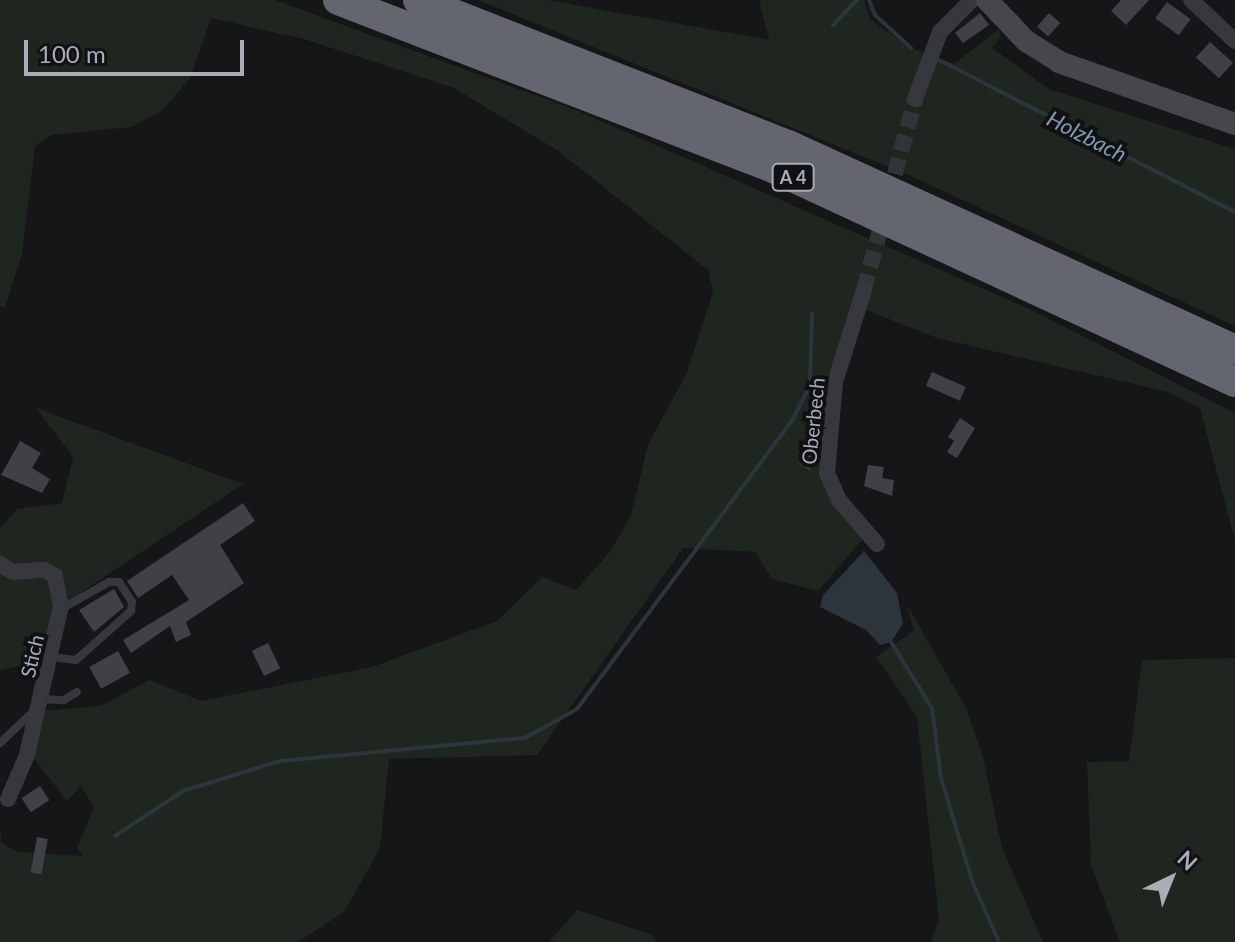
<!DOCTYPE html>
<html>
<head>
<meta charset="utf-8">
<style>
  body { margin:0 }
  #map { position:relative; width:1235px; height:942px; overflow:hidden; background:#161618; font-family:Lato,sans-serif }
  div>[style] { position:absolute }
  .green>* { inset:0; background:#1e261f }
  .water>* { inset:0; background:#2c353c }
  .stream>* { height:4px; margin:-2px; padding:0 2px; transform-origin:2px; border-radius:2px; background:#2c353c }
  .building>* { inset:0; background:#404145; transform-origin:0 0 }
  .street-tunnel>* { height:16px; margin-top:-8px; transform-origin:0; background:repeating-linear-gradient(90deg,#333438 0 16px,transparent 0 24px) }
  .lane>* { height:8px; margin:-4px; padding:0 4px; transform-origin:4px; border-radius:4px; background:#37383d }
  .street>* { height:16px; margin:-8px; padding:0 8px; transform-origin:8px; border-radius:8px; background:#37383d }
  .secondary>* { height:22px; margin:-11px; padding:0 11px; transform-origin:11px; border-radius:11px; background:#45474d }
  .highway>* { height:30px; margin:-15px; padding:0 15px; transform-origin:15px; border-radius:15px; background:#63666e }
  span { translate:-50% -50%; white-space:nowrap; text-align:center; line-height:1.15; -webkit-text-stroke:8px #111113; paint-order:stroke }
  .shield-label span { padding:2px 6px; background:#111113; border:2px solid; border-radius:6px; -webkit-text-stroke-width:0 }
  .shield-label { font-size:18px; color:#a8adb8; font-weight:700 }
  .street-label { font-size:20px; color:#a8adb8 }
  .water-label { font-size:22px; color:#7f9bb3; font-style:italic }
  .north { position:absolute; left:1131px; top:838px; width:80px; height:80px; -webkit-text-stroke:6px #111113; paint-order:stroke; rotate:43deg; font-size:22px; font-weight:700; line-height:32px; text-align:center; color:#a8adb8 }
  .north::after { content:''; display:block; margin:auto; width:28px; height:36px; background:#a8adb8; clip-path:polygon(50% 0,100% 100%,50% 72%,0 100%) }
  .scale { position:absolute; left:24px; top:40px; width:220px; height:36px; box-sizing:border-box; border:4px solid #a8adb8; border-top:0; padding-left:10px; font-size:24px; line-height:28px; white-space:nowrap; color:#a8adb8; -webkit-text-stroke:6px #111113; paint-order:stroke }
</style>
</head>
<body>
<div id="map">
  <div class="green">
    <i style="clip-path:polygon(0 0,275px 0,578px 111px,1027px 308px,1235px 413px,1235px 541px,1200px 408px,1168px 392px,937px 338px,851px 304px,822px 473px,863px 539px,818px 591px,772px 579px,755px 552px,683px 548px,537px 755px,389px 759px,380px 848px,345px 911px,298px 942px,0 942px,0 830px,2px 843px,17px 852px,82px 856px,77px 848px,94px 808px,81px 786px,67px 801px,32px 756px,41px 711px,101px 706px,149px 680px,201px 701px,372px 667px,497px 621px,542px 577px,576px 590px,609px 553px,631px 516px,648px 444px,686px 375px,713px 292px,708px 270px,557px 150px,454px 88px,304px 39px,211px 18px,190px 78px,163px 110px,131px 127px,51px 135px,35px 146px,22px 254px,5px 307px,0 306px)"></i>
    <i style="clip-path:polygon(478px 0,547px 0,769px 40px,759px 0,864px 0,870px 19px,911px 48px,954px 64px,999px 29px,1001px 36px,992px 48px,1049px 89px,1235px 149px,1235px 326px,906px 174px)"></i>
    <i style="clip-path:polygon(36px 408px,243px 484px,61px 606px,50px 660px,0 670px,0 528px,17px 509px,62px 503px,73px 457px)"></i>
    <i style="clip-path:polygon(907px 605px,966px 708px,983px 757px,1002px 848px,1043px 942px,931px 942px,939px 920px,917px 717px,876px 657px,914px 631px)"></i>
    <i style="clip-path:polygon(1235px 658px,1235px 942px,1120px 942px,1091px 865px,1087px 762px,1129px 761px,1142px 660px)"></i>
    <i style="clip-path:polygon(577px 910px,652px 935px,656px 942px,549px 942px)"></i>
  </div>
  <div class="water">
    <i style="clip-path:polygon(864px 551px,897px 593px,903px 624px,891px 642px,880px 645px,866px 630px,820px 607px,823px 595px)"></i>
  </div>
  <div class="stream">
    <i style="left:869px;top:0;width:16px;rotate:68deg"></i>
    <i style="left:875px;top:15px;width:49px;rotate:42.5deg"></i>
    <i style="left:833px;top:25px;width:35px;rotate:-46deg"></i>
    <i style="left:939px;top:60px;width:333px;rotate:27.2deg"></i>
    <i style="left:891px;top:642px;width:78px;rotate:58.2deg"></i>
    <i style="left:932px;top:708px;width:71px;rotate:82.7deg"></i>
    <i style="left:941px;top:778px;width:110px;rotate:73.1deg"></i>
    <i style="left:973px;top:883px;width:64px;rotate:66.2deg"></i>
    <i style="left:115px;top:836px;width:82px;rotate:-33.5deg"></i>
    <i style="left:183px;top:791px;width:102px;rotate:-17.2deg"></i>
    <i style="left:280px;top:761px;width:246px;rotate:-5.4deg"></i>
    <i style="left:525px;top:738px;width:60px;rotate:-29.1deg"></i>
    <i style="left:577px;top:709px;width:362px;rotate:-53.3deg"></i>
    <i style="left:793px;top:419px;width:37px;rotate:-63deg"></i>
    <i style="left:810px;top:386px;width:73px;rotate:-88.4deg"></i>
  </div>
  <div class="building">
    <i style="clip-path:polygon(1121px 0,1149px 0,1126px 25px,1111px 11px)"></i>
    <i style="left:1167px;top:2px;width:29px;height:20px;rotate:36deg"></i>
    <i style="clip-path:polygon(980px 13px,989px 25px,963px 43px,955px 33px)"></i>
    <i style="left:1049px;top:13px;width:15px;height:18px;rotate:42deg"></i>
    <i style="left:1210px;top:42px;width:31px;height:21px;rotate:42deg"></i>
    <i style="left:932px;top:372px;width:37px;height:15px;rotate:24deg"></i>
    <i style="clip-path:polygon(960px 418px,975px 428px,957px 458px,947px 452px,954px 441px,948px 437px)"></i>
    <i style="clip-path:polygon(20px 441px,41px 453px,32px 468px,50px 479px,42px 493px,1px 475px)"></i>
    <i style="clip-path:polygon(811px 441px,818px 445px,810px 470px,799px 464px)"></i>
    <i style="clip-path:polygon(868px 465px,884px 467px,882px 478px,894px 480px,892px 496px,864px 486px)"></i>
    <i style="clip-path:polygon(243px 503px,255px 521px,220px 545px,244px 583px,186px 622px,191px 635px,176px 642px,170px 626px,131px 653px,123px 640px,189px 600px,172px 575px,138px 598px,127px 581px)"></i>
    <i style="clip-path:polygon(114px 589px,124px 607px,94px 632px,79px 610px)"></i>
    <i style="left:268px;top:643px;width:28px;height:18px;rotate:64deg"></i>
    <i style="left:118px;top:651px;width:25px;height:33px;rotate:61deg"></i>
    <i style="left:40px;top:786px;width:17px;height:22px;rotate:57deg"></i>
    <i style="left:37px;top:837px;width:11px;height:36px;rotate:10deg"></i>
  </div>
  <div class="street-tunnel">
    <i style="left:864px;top:290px;width:198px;rotate:-75deg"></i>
  </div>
  <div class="lane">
    <i style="left:51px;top:657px;width:25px;rotate:7deg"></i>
    <i style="left:76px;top:660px;width:74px;rotate:-41.7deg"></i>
    <i style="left:131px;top:611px;width:9px;rotate:-84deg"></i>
    <i style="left:132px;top:602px;width:24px;rotate:-123deg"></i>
    <i style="left:119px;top:582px;width:10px;rotate:180deg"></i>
    <i style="left:109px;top:582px;width:55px;rotate:150.6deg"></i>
    <i style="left:42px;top:699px;width:22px;rotate:3deg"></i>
    <i style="left:64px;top:700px;width:15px;rotate:-32deg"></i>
    <i style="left:0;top:743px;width:47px;rotate:-43.3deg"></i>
  </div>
  <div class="street">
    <i style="left:1191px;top:0;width:60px;rotate:43deg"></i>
    <i style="left:915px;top:99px;width:72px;rotate:-69.5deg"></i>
    <i style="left:940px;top:32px;width:45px;rotate:-45deg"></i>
    <i style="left:864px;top:290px;width:96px;rotate:107.5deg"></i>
    <i style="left:835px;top:382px;width:91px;rotate:95deg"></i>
    <i style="left:827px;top:473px;width:30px;rotate:66deg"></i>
    <i style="left:839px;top:500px;width:58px;rotate:49.2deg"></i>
    <i style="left:0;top:564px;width:15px;rotate:32deg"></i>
    <i style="left:13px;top:572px;width:32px;rotate:-4deg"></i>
    <i style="left:45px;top:570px;width:12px;rotate:31deg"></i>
    <i style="left:55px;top:576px;width:31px;rotate:79deg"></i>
    <i style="left:61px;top:606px;width:153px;rotate:102.9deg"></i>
    <i style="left:27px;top:755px;width:48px;rotate:113.4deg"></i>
  </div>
  <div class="secondary">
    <i style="left:987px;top:0;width:57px;rotate:46.4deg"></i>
    <i style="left:1026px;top:41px;width:39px;rotate:32deg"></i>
    <i style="left:1059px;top:62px;width:187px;rotate:19.4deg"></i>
  </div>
  <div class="highway">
    <i style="left:338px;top:0;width:469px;rotate:21.1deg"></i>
    <i style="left:775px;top:169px;width:507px;rotate:24.85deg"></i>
    <i style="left:418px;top:0;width:397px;rotate:21.4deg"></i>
    <i style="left:788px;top:145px;width:492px;rotate:24.6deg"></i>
  </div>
  <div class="shield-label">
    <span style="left:793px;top:177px">A 4</span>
  </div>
  <div class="street-label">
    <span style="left:813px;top:421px;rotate:-84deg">Oberbech</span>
    <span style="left:32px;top:656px;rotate:-77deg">Stich</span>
  </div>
  <div class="water-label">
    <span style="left:1087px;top:136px;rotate:27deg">Holzbach</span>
  </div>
  <div class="north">N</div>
  <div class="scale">100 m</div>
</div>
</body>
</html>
